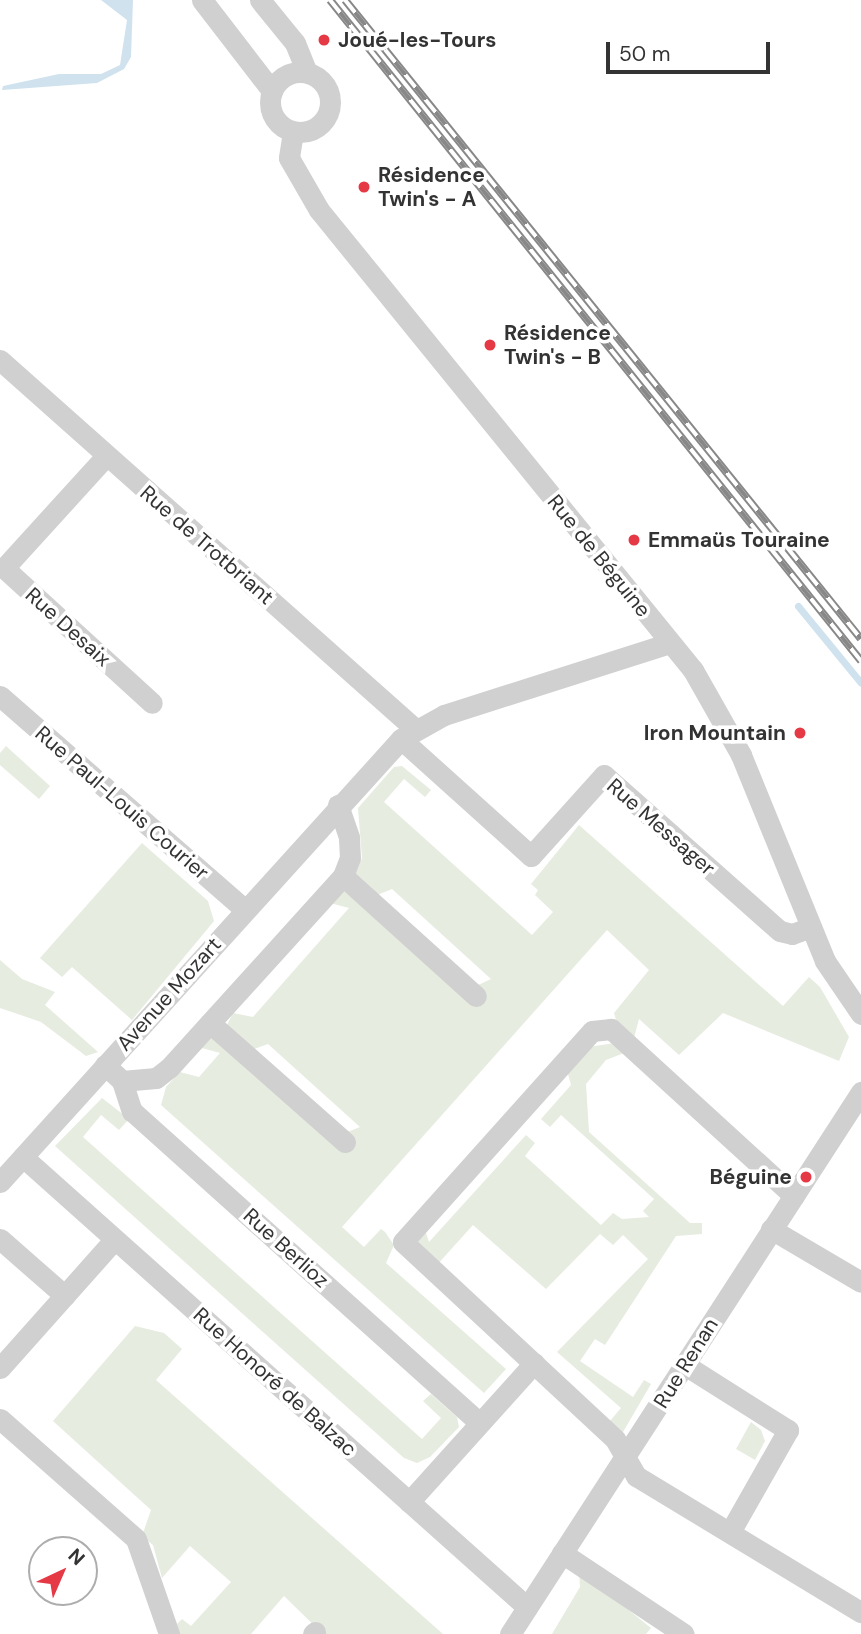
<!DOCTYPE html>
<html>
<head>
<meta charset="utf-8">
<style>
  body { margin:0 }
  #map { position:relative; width:861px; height:1634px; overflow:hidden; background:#fff; font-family:"DM Sans",sans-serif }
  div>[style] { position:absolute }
  .green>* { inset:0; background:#e6ecdf }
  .water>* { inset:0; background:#cfe2ee }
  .stream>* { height:7px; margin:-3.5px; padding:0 3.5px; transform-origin:3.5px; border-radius:3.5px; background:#cfe2ee }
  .minor>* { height:21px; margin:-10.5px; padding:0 10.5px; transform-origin:10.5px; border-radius:10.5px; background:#d0d0d0 }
  .minor>.ring { margin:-10.5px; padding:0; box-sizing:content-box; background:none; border:21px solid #d0d0d0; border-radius:50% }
  .rail>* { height:8px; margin-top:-4px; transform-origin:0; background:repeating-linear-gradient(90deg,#fff 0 16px,#888 0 32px); box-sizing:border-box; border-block:2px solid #888 }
  .dots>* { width:19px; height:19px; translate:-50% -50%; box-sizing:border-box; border:4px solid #fff; border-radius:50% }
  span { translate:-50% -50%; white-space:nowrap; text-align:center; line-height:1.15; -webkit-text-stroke:7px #fff; paint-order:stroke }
  .poi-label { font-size:21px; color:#333; font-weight:700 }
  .left { translate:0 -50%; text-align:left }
  .right { translate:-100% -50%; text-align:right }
  .street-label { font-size:21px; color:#333 }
  .north { position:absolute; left:28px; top:1536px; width:70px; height:70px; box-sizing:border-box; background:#fff; border:2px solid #adadad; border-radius:50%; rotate:44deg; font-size:19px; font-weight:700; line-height:28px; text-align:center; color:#333 }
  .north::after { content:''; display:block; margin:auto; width:24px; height:32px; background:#e63946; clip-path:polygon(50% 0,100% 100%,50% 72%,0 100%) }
  .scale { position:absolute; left:606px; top:42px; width:164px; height:32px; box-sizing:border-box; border:4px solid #333; border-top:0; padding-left:9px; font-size:21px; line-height:24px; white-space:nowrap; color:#333; -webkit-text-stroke:5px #fff; paint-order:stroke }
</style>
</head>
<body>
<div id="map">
  <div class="green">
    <i style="clip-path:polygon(6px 746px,50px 786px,39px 799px,0 765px,0 753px)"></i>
    <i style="clip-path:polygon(402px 766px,431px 790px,425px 797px,404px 779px,384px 802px,532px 935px,553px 912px,535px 895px,538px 890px,531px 884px,579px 825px,783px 1006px,809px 977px,820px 987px,849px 1037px,839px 1061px,723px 1013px,679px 1055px,639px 1019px,634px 1038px,617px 1023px,614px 1013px,649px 970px,607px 930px,342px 1227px,364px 1247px,381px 1229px,385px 1232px,394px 1245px,386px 1263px,506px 1369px,484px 1393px,161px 1105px,166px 1087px,180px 1072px,199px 1077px,220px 1053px,202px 1048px,211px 1037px,345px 1133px,360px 1127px,268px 1044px,251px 1050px,227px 1025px,233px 1013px,253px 1017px,349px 908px,330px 903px,340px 891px,349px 892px,474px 987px,491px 979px,392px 889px,372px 897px,355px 875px,362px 858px,358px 808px,394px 767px)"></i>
    <i style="clip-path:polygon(142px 843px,208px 901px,214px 921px,132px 1020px,72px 967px,62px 977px,40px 958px)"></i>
    <i style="clip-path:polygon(0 960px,22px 979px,55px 992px,45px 1005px,98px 1052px,86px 1056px,41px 1022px,0 1008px)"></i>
    <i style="clip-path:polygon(615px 1043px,624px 1053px,606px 1060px,586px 1084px,589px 1132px,690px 1223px,702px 1223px,702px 1234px,676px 1236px,605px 1345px,595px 1339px,580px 1361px,633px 1397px,644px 1380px,651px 1384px,623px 1432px,610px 1421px,621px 1408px,557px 1352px,648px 1259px,623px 1235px,613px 1245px,600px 1234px,546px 1289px,473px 1225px,436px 1266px,418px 1250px,418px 1234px,424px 1227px,429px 1242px,526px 1135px,535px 1143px,525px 1156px,601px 1225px,613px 1213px,622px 1219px,649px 1217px,643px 1211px,654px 1199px,561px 1115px,550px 1127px,541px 1119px,571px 1085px,566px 1067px,582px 1048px)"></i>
    <i style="clip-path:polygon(102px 1098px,129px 1119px,119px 1130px,101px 1115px,83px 1137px,422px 1439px,441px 1418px,423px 1401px,431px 1394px,457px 1417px,459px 1427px,430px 1457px,417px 1463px,404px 1458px,55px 1146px)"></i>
    <i style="clip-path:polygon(135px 1326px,164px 1333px,182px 1349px,156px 1380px,443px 1634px,323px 1634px,284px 1596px,251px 1634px,180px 1634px,177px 1624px,182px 1619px,191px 1626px,231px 1582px,190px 1546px,162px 1578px,153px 1545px,142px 1536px,151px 1510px,53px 1421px)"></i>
    <i style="clip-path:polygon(751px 1422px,761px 1430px,765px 1441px,755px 1460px,736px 1449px)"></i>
    <i style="clip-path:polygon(579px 1570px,651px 1628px,646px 1634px,552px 1634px,580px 1587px)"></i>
  </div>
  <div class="water">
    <i style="clip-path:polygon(101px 0,133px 0,131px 57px,124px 69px,97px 83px,2px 90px,3px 86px,59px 74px,101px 74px,120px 65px,127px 20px)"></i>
  </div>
  <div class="stream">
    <i style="left:798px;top:606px;width:99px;rotate:50.7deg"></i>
  </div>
  <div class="minor">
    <i style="left:202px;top:0;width:115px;rotate:52.4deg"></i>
    <i style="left:260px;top:0;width:55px;rotate:50.9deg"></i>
    <i style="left:295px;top:43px;width:32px;rotate:68deg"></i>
    <i class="ring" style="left:270px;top:72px;width:39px;height:39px"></i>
    <i style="left:293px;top:132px;width:26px;rotate:99deg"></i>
    <i style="left:289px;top:158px;width:60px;rotate:60deg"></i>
    <i style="left:319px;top:210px;width:593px;rotate:50.89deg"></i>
    <i style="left:693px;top:670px;width:98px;rotate:60.5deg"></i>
    <i style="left:741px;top:755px;width:222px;rotate:67.8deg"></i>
    <i style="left:825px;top:961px;width:64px;rotate:55.8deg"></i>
    <i style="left:0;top:360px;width:554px;rotate:41.63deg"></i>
    <i style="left:106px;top:456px;width:151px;rotate:132.3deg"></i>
    <i style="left:4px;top:568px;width:200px;rotate:42.4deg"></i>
    <i style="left:0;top:696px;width:325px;rotate:41.1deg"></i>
    <i style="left:401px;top:739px;width:175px;rotate:42deg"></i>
    <i style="left:531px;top:856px;width:109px;rotate:-48deg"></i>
    <i style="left:604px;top:775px;width:235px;rotate:41.6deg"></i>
    <i style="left:780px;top:931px;width:12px;rotate:14deg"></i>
    <i style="left:792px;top:934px;width:20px;rotate:-20deg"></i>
    <i style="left:343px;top:876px;width:179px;rotate:42.1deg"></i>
    <i style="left:210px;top:1023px;width:180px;rotate:41.4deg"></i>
    <i style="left:105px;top:1065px;width:23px;rotate:43deg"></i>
    <i style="left:122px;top:1081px;width:32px;rotate:72deg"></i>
    <i style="left:132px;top:1111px;width:466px;rotate:41.9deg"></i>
    <i style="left:122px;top:1081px;width:34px;rotate:-5deg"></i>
    <i style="left:156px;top:1078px;width:16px;rotate:-38deg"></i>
    <i style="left:169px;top:1068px;width:259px;rotate:-47.8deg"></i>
    <i style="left:343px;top:876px;width:19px;rotate:-69deg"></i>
    <i style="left:350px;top:858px;width:21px;rotate:-93deg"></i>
    <i style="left:349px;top:837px;width:34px;rotate:-109deg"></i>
    <i style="left:23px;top:1157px;width:676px;rotate:41.76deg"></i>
    <i style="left:0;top:1182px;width:598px;rotate:-47.85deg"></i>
    <i style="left:401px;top:739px;width:49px;rotate:-29.2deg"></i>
    <i style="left:444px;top:715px;width:237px;rotate:-17.7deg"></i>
    <i style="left:794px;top:1196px;width:248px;rotate:-137.6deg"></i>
    <i style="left:611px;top:1029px;width:19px;rotate:174deg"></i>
    <i style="left:592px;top:1031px;width:283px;rotate:131.9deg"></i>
    <i style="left:403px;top:1242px;width:289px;rotate:42.9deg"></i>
    <i style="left:615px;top:1439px;width:43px;rotate:60.4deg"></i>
    <i style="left:636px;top:1476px;width:263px;rotate:31.2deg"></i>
    <i style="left:771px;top:1229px;width:104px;rotate:30.5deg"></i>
    <i style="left:0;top:1239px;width:86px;rotate:41.2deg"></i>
    <i style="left:685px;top:1365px;width:122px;rotate:32.3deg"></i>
    <i style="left:788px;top:1430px;width:117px;rotate:119.6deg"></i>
    <i style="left:0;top:1368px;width:171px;rotate:-48.3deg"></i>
    <i style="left:0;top:1419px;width:181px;rotate:41.4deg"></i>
    <i style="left:136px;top:1539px;width:101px;rotate:70.8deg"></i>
    <i style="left:409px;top:1502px;width:187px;rotate:-48deg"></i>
    <i style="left:562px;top:1553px;width:146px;rotate:33.6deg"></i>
    <i style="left:313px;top:1634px;width:3px;rotate:-45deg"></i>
    <i style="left:510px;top:1634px;width:646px;rotate:-57.07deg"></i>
  </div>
  <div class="rail">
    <i style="left:330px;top:0;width:848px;rotate:51.22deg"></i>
    <i style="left:345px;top:0;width:821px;rotate:51.08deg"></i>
  </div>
  <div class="dots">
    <i style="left:324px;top:40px;background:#e63946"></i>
    <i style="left:364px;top:187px;background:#e63946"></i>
    <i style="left:490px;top:345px;background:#e63946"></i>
    <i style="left:634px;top:540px;background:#e63946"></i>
    <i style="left:800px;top:733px;background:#e63946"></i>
    <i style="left:806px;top:1177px;background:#e63946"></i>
  </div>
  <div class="poi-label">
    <span class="left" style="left:338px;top:40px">Joué-les-Tours</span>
    <span class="left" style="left:378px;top:187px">Résidence<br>Twin's - A</span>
    <span class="left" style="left:504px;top:345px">Résidence<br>Twin's - B</span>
    <span class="left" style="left:648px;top:540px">Emmaüs Touraine</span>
    <span class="right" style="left:786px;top:733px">Iron Mountain</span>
    <span class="right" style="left:792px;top:1177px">Béguine</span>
  </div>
  <div class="street-label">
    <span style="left:207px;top:545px;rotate:41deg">Rue de Trotbriant</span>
    <span style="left:599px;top:556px;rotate:51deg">Rue de Béguine</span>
    <span style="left:68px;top:627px;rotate:42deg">Rue Desaix</span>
    <span style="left:122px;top:803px;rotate:41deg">Rue Paul-Louis Courier</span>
    <span style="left:661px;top:827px;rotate:41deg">Rue Messager</span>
    <span style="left:169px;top:994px;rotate:-48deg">Avenue Mozart</span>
    <span style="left:286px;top:1248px;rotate:42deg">Rue Berlioz</span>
    <span style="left:686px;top:1363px;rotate:-58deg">Rue Renan</span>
    <span style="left:275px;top:1382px;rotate:42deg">Rue Honoré de Balzac</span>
  </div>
  <div class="north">N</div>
  <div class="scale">50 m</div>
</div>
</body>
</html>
